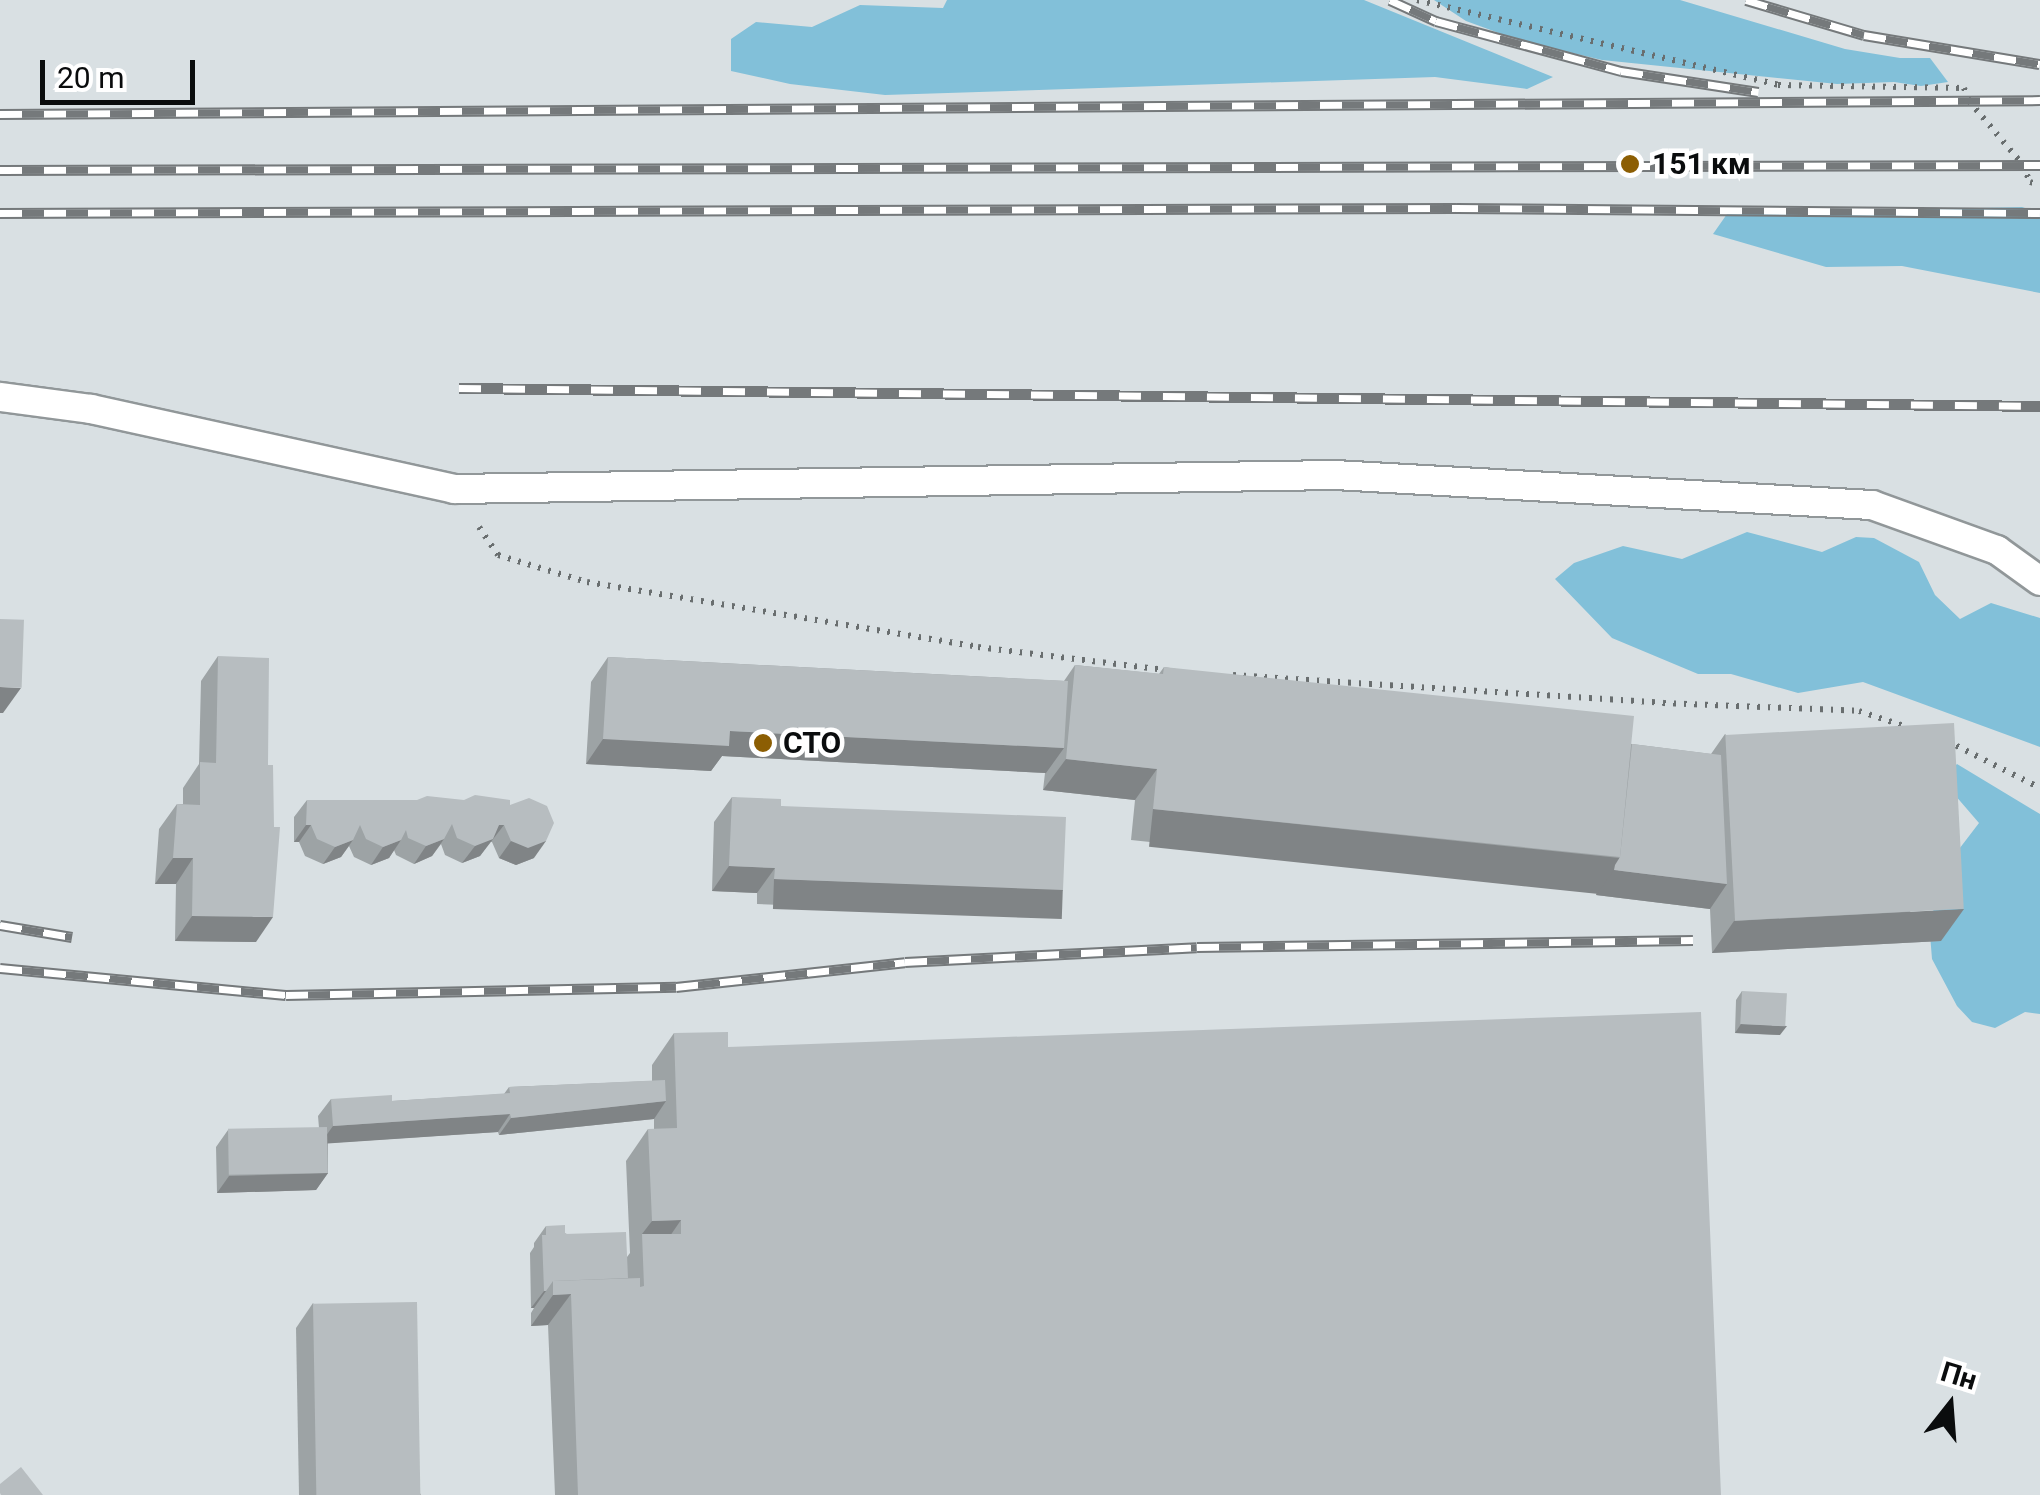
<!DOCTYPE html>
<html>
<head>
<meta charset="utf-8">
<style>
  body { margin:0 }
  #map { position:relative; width:2040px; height:1495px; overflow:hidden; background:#d9e0e3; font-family:Roboto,sans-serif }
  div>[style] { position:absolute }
  .green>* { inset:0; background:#82c0d9 }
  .path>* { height:6px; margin-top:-3px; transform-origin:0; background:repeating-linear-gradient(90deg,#696e6f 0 2.5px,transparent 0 10.5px) }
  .roads { filter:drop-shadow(2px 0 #919799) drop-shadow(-2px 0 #919799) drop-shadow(0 2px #919799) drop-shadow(0 -2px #919799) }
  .lane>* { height:28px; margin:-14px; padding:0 14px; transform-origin:14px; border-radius:14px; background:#fff }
  .rail>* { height:11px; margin-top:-5.5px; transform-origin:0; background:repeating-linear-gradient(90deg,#fff 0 22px,#75797b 0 44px); box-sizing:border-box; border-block:2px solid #75797b }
  .wall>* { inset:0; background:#9da3a5 }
  .shaded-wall>* { inset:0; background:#808486; transform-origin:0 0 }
  .building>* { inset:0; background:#b7bdc0; transform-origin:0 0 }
  .dots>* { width:28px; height:28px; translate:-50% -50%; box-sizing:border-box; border:5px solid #fff; border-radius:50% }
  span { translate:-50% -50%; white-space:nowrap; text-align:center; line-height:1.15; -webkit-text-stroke:9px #fff; paint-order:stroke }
  .poi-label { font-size:30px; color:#0a0c0d; font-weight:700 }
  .left { translate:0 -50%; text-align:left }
  .north { position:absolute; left:1900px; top:1355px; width:100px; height:100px; -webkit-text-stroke:8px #fff; paint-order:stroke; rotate:17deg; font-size:28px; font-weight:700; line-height:40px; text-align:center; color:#0a0c0d }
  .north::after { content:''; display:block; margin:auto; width:35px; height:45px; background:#0a0c0d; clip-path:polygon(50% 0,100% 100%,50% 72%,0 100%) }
  .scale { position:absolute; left:40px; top:60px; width:155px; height:45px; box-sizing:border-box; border:5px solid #0a0c0d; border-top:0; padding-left:12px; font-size:30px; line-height:35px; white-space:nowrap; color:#0a0c0d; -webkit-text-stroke:8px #fff; paint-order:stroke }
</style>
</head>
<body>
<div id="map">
  <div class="green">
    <i style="clip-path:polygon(947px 0,1364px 0,1553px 77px,1527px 89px,1435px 77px,885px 95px,790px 84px,731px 71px,731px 39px,756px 22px,812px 27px,860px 5px,943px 8px)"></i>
    <i style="clip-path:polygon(1434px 0,1680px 0,1845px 49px,1900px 58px,1930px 58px,1948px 82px,1921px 86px,1894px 82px,1837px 84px,1602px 60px,1518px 40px,1466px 21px)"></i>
    <i style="clip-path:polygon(2022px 207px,2040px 213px,2040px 293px,1902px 266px,1826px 267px,1713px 234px,1727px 214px)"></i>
    <i style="clip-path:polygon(1747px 532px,1822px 552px,1856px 537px,1874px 538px,1919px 562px,1935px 595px,1960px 619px,1991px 603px,2040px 618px,2040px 747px,1863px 682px,1798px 693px,1731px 674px,1698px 674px,1612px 638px,1555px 579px,1574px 563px,1623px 546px,1682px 559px)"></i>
    <i style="clip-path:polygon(1957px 764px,2040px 814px,2040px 1014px,2025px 1012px,1995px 1028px,1972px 1022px,1957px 1006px,1932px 959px,1929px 922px,1953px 857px,1979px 823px,1948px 787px,1948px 773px)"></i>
  </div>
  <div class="path">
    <i style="left:1417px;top:0;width:371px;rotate:13.2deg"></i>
    <i style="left:1778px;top:85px;width:186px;rotate:0.9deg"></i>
    <i style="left:1964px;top:88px;width:14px;rotate:69deg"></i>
    <i style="left:1969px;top:101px;width:84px;rotate:49.8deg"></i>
    <i style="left:2023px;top:165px;width:18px;rotate:68deg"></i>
    <i style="left:2030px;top:182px;width:10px;rotate:17deg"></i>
    <i style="left:479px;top:527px;width:34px;rotate:56deg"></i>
    <i style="left:498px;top:555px;width:93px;rotate:16.9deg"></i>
    <i style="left:587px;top:582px;width:396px;rotate:9.4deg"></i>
    <i style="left:978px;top:647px;width:189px;rotate:7deg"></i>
    <i style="left:1233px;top:675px;width:431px;rotate:3.7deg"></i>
    <i style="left:1663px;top:703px;width:196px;rotate:2.3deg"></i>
    <i style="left:1859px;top:711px;width:51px;rotate:18.4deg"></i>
    <i style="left:1947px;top:741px;width:104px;rotate:26.8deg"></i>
  </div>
  <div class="roads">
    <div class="lane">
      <i style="left:0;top:397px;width:92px;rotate:7.5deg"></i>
      <i style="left:91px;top:409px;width:372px;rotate:12.4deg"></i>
      <i style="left:454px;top:489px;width:881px;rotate:-0.91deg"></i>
      <i style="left:1335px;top:475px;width:538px;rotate:3.2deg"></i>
      <i style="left:1872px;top:505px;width:133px;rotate:19.8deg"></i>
      <i style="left:1997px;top:550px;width:53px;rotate:35.8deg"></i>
    </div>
  </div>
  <div class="rail">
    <i style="left:1390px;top:0;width:51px;rotate:24.5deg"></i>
    <i style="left:1436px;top:21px;width:192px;rotate:15.1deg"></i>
    <i style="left:1621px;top:71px;width:139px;rotate:8.7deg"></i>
    <i style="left:1746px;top:0;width:123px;rotate:16.5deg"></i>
    <i style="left:1864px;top:35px;width:178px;rotate:9.4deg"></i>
    <i style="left:0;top:114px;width:2040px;rotate:-0.39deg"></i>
    <i style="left:0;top:170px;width:2040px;rotate:-0.14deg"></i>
    <i style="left:0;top:213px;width:1456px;rotate:-0.2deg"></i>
    <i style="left:1456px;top:208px;width:584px;rotate:0.49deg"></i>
    <i style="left:459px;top:388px;width:1581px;rotate:0.65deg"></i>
    <i style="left:0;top:925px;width:73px;rotate:9.5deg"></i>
    <i style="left:0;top:968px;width:287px;rotate:5.4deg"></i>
    <i style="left:286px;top:995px;width:390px;rotate:-1.2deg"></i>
    <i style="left:676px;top:987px;width:230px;rotate:-6.2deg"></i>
    <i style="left:905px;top:962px;width:292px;rotate:-2.9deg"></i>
    <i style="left:1197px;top:947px;width:496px;rotate:-0.8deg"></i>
  </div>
  <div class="wall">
    <i style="clip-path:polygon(218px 656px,256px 942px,175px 941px,176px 884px,155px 884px,159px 829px,177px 804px,183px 804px,183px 788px,199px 764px,201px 681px)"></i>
    <i style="clip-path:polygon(608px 657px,1064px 681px,1075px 665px,1159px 674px,1164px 667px,1632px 744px,1711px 754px,1725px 734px,1941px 941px,1712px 953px,1710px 909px,1596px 895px,1597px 889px,1131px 840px,1135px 800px,1043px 790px,1045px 773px,722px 756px,711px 771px,586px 764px,591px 682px)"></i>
    <i style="clip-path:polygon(732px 797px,781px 806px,1063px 890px,1045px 915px,757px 904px,757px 893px,712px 891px,714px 822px)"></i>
    <i style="clip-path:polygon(307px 800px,510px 805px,534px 858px,516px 865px,499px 858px,492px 842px,490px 842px,480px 856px,462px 863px,445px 855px,441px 844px,432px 856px,414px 864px,396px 855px,394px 850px,389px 858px,371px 865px,354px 857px,349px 846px,341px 857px,323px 864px,305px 856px,299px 842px,294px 842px,294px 817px)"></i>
    <i style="clip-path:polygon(1742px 991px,1780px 1035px,1735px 1033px,1736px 1000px)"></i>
    <i style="clip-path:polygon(674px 1033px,728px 1047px,1721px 1495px,555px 1495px,548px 1325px,531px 1326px,531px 1313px,534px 1308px,531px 1308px,530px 1253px,534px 1247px,534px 1243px,546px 1226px,627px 1257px,630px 1253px,626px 1161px,648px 1129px,654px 1129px,654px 1119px,499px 1135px,498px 1132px,328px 1143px,328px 1173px,316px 1190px,217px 1193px,216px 1147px,228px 1130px,319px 1128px,318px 1116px,331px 1099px,392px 1101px,504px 1094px,509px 1087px,652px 1081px,652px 1065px)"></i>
    <i style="clip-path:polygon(313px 1303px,421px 1495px,299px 1495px,296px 1328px)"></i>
  </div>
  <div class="shaded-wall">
    <i style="clip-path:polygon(0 687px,21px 688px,3px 713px,0 713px)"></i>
    <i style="clip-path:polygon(730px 731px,1064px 748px,1046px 773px,722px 756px,711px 771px,586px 764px,603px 739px)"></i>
    <i style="clip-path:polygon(1066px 759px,1157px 769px,1135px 800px,1043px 790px)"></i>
    <i style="left:1153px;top:809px;width:469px;height:38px;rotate:6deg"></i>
    <i style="clip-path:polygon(306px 825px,311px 825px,299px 842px,294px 842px)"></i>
    <i style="clip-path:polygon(499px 825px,504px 825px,480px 856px,462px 863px,475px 846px)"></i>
    <i style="clip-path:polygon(444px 839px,432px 856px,414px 864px,426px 846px)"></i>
    <i style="clip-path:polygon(353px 840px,341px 857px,323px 864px,335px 847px)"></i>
    <i style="clip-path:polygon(401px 840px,389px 858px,371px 865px,383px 847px)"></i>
    <i style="clip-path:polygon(511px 841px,546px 841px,534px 858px,516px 865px,499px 858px)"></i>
    <i style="clip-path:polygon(173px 858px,193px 858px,176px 884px,155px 884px)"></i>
    <i style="clip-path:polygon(729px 866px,775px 868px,757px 893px,712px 891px)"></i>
    <i style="clip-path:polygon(1614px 870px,1727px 884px,1710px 909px,1596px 895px)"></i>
    <i style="left:774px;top:879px;width:289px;height:30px;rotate:2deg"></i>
    <i style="clip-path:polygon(1964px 909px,1941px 941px,1712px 953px,1734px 921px)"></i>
    <i style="clip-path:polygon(192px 916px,273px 917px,256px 942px,175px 941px)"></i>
    <i style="clip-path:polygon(1741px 1024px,1787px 1026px,1780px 1035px,1735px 1033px)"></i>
    <i style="clip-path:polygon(666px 1101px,654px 1119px,499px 1135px,511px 1118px)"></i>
    <i style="clip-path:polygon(510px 1114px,498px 1132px,320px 1144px,333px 1126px)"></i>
    <i style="clip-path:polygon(328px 1173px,316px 1190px,217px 1193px,229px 1176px)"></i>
    <i style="clip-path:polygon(681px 1220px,659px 1252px,642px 1234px,652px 1221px)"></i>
    <i style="clip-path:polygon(544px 1291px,546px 1291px,534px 1308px,531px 1308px)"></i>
    <i style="clip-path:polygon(571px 1294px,548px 1325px,531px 1326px,553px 1295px)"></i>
  </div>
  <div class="building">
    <i style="left:0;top:619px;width:24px;height:68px;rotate:2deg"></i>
    <i style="clip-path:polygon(218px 656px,269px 658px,268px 765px,273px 765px,274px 827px,280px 827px,273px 917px,192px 916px,193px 858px,173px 858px,177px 804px,200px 805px,200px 762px,216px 763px)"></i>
    <i style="clip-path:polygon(608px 657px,1068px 681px,1064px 748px,730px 731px,729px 746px,603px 739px)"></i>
    <i style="clip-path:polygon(1075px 665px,1163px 674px,1164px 667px,1634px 716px,1620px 857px,1153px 809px,1157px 769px,1066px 759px)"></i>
    <i style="left:1954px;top:723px;width:186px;height:229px;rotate:87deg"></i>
    <i style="clip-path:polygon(1632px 744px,1721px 755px,1727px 884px,1614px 870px,1615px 865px,1620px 857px)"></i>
    <i style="clip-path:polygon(475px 795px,510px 800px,510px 805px,529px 798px,547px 806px,554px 823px,546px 841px,528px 848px,511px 841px,504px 825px,499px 825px,493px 839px,475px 846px,457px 838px,452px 824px,444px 839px,426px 846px,408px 838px,406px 830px,401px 840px,383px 847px,366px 839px,360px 825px,353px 840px,335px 847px,317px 839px,311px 825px,306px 825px,307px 800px,417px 800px,427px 796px,464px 800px)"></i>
    <i style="clip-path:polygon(732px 797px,781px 799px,781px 806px,1066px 817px,1063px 890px,774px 879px,775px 868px,729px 866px)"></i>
    <i style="left:1742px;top:991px;width:45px;height:33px;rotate:3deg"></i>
    <i style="clip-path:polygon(1701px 1012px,1721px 1495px,578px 1495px,571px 1294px,553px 1295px,553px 1281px,640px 1278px,640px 1287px,644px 1286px,642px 1234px,681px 1234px,681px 1220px,652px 1221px,648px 1129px,677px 1128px,674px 1033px,728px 1032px,728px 1047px)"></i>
    <i style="clip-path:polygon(665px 1080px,666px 1101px,511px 1118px,510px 1114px,333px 1126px,331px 1099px,392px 1095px,392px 1101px,510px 1093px,509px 1087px)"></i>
    <i style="left:327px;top:1127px;width:46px;height:99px;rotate:89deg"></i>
    <i style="clip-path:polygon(565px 1225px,565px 1234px,626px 1232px,628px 1278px,553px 1281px,546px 1291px,544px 1291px,542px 1235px,546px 1235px,546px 1226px)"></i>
    <i style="left:417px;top:1302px;width:193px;height:104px;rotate:89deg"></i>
    <i style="clip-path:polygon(21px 1467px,43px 1495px,1px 1495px,0 1493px,0 1484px)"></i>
  </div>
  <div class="dots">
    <i style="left:1630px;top:164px;background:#8c5e03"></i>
    <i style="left:763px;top:743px;background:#8c5e03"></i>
  </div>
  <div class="poi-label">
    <span class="left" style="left:1652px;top:164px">151 км</span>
    <span class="left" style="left:783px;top:743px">СТО</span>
  </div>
  <div class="north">Пн</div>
  <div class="scale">20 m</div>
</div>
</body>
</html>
